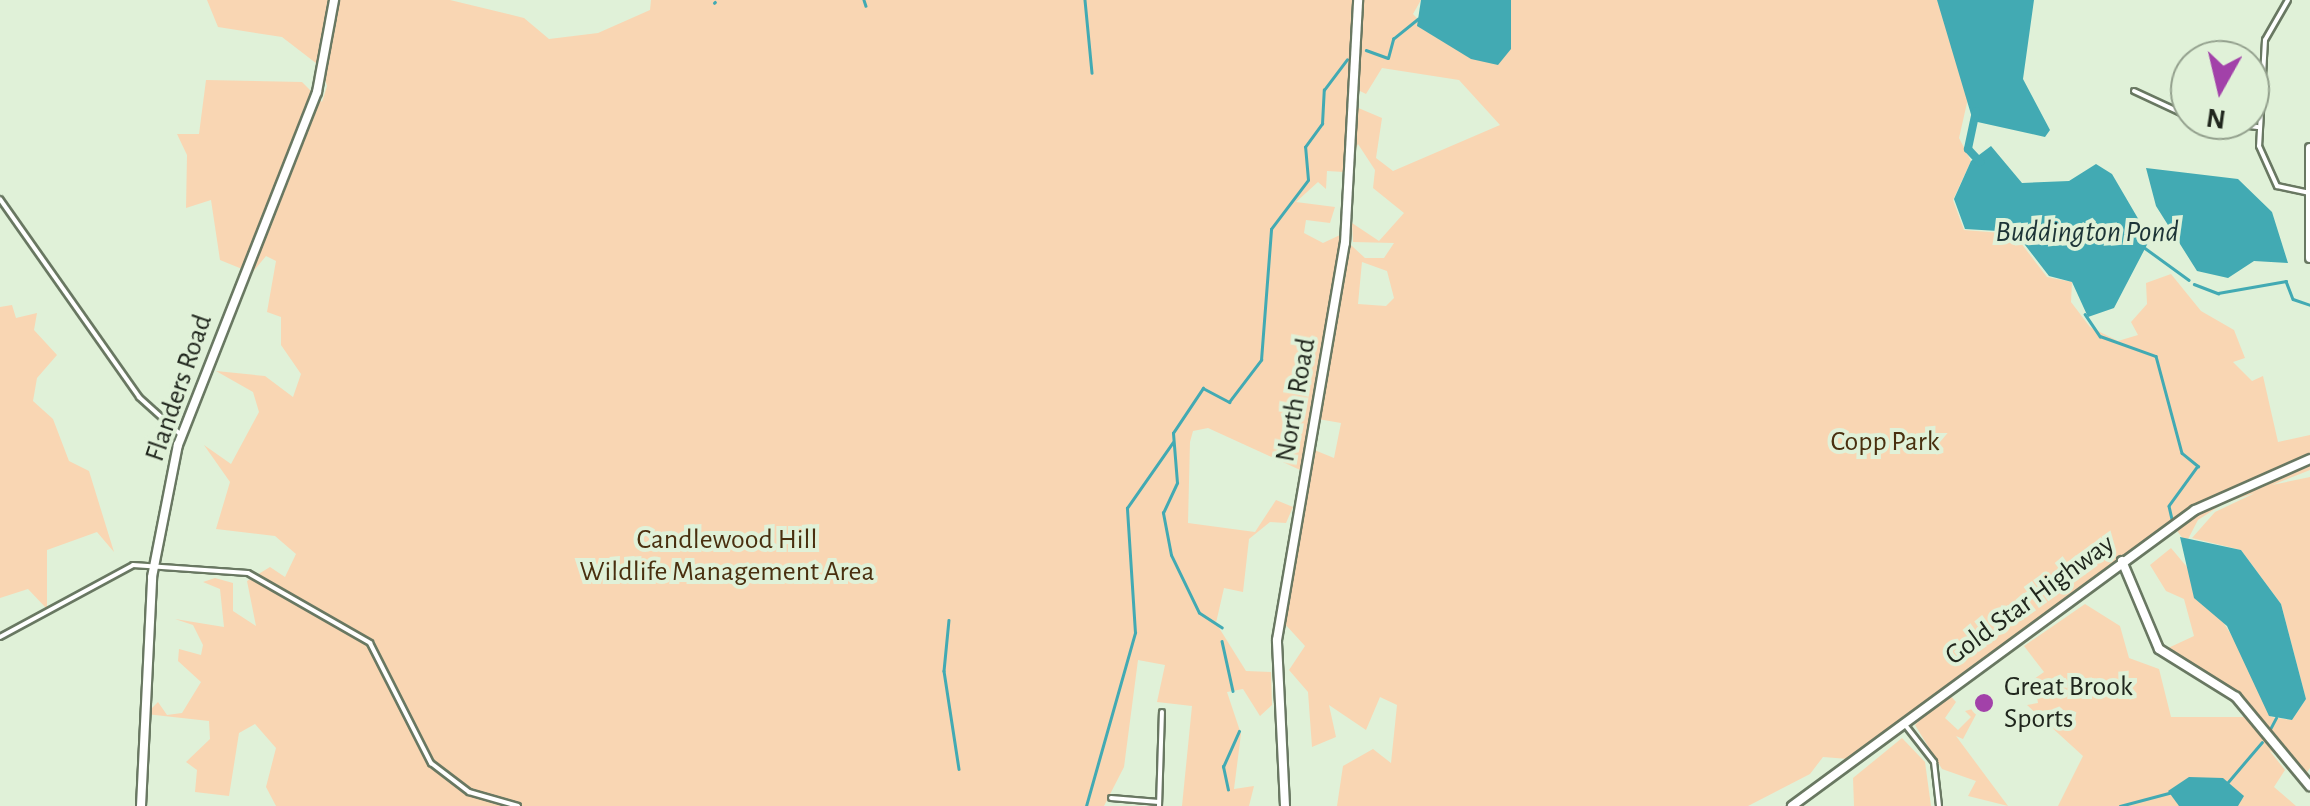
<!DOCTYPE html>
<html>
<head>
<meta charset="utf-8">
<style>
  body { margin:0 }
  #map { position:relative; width:2310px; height:806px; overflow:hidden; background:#e0f1d8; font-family:"Alegreya Sans",sans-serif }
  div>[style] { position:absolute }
  .green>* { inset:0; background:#f9d6b3 }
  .water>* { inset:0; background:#42aab3 }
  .stream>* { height:2.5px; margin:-1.25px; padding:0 1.25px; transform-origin:1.25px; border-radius:1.25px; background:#42aab3 }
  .river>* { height:8px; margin:-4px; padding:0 4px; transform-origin:4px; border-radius:4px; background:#42aab3 }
  .roads { filter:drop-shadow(2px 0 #697862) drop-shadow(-2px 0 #697862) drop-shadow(0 2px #697862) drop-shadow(0 -2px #697862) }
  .street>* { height:4px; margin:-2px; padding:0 2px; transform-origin:2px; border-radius:2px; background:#fff }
  .secondary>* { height:8px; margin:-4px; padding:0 4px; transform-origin:4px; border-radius:4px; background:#fff }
  .dots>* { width:28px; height:28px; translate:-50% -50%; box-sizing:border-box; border:5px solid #e0f1d8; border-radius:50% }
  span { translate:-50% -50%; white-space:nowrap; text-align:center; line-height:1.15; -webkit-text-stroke:8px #e0f1d8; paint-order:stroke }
  .street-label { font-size:28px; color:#20261d }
  .park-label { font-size:28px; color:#492f0f }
  .poi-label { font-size:28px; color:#20261d }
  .left { translate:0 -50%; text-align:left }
  .water-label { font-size:30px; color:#1d3437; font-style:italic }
  .north { position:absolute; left:2170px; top:40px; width:100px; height:100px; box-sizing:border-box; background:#e0f1d8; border:2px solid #93a08d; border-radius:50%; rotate:188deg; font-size:28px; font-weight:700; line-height:40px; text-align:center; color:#20261d }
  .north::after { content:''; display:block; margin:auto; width:35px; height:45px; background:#a241a9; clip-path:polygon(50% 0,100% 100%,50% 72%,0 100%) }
</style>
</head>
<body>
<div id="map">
  <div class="green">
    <i style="clip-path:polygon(evenodd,207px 0,450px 0,524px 18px,549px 39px,598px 33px,650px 10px,651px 0,1421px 0,1413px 14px,1435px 37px,1511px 49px,1511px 0,1943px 0,1969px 94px,1959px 138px,1971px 161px,1953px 200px,1964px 230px,2014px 234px,2047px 277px,2072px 282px,2071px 302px,2090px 327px,2118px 341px,2138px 335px,2131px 322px,2147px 304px,2146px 283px,2171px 274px,2201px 311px,2234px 330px,2245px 358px,2233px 362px,2252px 381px,2263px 376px,2278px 442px,2310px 435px,2310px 470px,2272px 485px,2310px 477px,2310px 768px,2305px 775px,2269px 750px,2285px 770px,2274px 787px,2296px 806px,2058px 806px,2083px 756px,2027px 705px,2038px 703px,2034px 679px,2044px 672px,2024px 646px,2085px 604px,2120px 626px,2129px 658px,2159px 669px,2171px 717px,2249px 717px,2244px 698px,2192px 675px,2166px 649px,2194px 636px,2184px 599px,2166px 591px,2150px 565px,2171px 548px,2192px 573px,2194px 597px,2220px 617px,2254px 671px,2271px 717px,2292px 720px,2306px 699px,2281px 604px,2241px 550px,2192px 538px,2215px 512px,2255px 493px,2224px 503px,2198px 520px,2186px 543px,2170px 521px,1848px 759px,1823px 757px,1810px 774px,1748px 806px,1337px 806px,1343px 766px,1373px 749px,1391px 763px,1397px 705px,1380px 697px,1366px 730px,1329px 705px,1336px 737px,1312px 747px,1308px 692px,1289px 670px,1305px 646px,1284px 623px,1309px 474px,1208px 428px,1193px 431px,1190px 442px,1188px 523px,1255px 532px,1276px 500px,1293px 507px,1286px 523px,1270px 522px,1249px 539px,1243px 592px,1224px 588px,1216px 623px,1246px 671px,1271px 672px,1272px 705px,1260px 716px,1243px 689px,1227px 692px,1241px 734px,1234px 789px,1254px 786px,1249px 806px,1182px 806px,1192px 706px,1157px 702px,1165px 665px,1138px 660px,1124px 767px,1104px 806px,276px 806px,266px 787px,276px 748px,255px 724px,239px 733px,229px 796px,195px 792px,197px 770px,186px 762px,210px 739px,209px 721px,146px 714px,158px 702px,167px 715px,182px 713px,201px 682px,178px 661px,179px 649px,201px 655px,203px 645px,193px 625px,175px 619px,224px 627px,220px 589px,203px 582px,215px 578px,233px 583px,233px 611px,256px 626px,247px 581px,270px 567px,285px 577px,296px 554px,275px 536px,216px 529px,230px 482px,204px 445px,231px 464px,259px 412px,253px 392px,216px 371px,265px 376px,293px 397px,301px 374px,281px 345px,281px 317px,267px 312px,276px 261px,266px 256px,252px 273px,220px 260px,211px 200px,186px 208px,187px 155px,177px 134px,199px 134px,206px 80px,302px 82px,322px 102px,327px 86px,321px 67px,282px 37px,218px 27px,207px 0,1382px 68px,1459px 80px,1500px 125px,1393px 171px,1376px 158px,1382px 118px,1356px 107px,1358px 90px,1366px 94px,1382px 68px,207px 0,1358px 144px,1375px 170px,1373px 188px,1404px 213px,1379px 241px,1352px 223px,1353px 242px,1394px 243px,1384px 258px,1365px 258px,1340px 235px,1323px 243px,1304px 233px,1306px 220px,1330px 223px,1335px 207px,1296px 202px,1318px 182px,1326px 189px,1327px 171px,1344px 172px,1358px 144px,207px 0,1362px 262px,1387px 271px,1394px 298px,1386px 306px,1358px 304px,1362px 262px,207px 0,1318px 419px,1341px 423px,1334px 458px,1312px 449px,1318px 419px)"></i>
    <i style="clip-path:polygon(12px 305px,16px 318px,37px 313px,34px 330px,57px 355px,37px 378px,33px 401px,53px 419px,69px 461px,89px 471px,114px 552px,97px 532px,47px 550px,47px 609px,28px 589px,0 598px,0 307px)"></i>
    <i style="clip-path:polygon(1948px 693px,1956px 702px,1945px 718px,1958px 730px,1971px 717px,1965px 711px,1980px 707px,1963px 739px,1956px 736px,2008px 806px,1968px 796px,1976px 781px,1942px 769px,1915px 725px)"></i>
    <i style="clip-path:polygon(1902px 738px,1925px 762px,1931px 806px,1854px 806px,1853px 778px)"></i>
  </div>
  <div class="water">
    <i style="clip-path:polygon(1421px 0,1511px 0,1511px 49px,1498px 65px,1471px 59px,1417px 26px)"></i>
    <i style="clip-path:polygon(1937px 0,2034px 0,2023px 79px,2050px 130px,2045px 137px,1973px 121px)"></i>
    <i style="clip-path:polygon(1991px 146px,2022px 183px,2069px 181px,2096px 164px,2112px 174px,2150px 239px,2114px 308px,2088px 317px,2072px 282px,2049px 276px,2015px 232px,1965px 229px,1954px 199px,1971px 161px)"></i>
    <i style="clip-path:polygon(2146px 168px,2238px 179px,2272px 212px,2288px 263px,2254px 261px,2228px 278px,2197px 271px,2156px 206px)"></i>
    <i style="clip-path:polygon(2180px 537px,2241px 550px,2281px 604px,2306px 699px,2292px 720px,2269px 716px,2227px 626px,2194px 598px)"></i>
    <i style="clip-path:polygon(2189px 777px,2223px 778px,2244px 796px,2238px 806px,2179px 806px,2168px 791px)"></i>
  </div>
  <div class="stream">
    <i style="left:864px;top:0;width:6px;rotate:72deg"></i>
    <i style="left:1085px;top:0;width:73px;rotate:84.5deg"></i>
    <i style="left:714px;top:3px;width:1px;rotate:-45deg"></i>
    <i style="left:1366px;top:50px;width:23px;rotate:20deg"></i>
    <i style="left:1388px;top:58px;width:20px;rotate:-75deg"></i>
    <i style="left:1393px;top:39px;width:32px;rotate:-39deg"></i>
    <i style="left:2145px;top:248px;width:54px;rotate:36deg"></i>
    <i style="left:2194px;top:284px;width:26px;rotate:21deg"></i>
    <i style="left:2218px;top:293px;width:69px;rotate:-10deg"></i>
    <i style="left:2286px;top:281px;width:19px;rotate:69deg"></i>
    <i style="left:2293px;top:299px;width:18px;rotate:19deg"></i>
    <i style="left:2085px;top:314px;width:27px;rotate:56deg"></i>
    <i style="left:2100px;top:336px;width:59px;rotate:19.7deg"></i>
    <i style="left:2156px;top:356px;width:100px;rotate:75deg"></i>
    <i style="left:2182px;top:453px;width:21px;rotate:39deg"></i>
    <i style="left:2198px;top:466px;width:49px;rotate:125.9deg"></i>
    <i style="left:2169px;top:506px;width:17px;rotate:77deg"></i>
    <i style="left:949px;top:620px;width:51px;rotate:95.6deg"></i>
    <i style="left:944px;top:671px;width:99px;rotate:81.3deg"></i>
    <i style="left:1222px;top:628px;width:27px;rotate:-147deg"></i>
    <i style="left:1199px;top:613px;width:64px;rotate:-115.8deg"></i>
    <i style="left:1171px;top:555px;width:43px;rotate:-100.8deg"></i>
    <i style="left:1163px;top:513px;width:33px;rotate:-65deg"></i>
    <i style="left:1177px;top:483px;width:50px;rotate:-94.6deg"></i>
    <i style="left:1173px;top:433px;width:54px;rotate:-56.3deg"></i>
    <i style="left:1203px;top:388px;width:30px;rotate:28deg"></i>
    <i style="left:1229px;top:402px;width:53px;rotate:-52.7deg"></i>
    <i style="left:1261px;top:360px;width:131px;rotate:-85.6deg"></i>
    <i style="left:1271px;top:229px;width:61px;rotate:-52.9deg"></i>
    <i style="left:1308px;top:180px;width:33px;rotate:-95deg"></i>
    <i style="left:1305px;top:147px;width:29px;rotate:-54deg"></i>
    <i style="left:1322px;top:124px;width:34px;rotate:-87deg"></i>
    <i style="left:1324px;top:90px;width:38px;rotate:-53deg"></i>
    <i style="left:1222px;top:641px;width:51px;rotate:77.6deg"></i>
    <i style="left:2268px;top:733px;width:17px;rotate:-62deg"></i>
    <i style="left:2228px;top:782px;width:52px;rotate:-49.6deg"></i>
    <i style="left:1228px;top:790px;width:24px;rotate:-102deg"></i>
    <i style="left:1223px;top:767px;width:39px;rotate:-66deg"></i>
    <i style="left:1086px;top:806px;width:180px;rotate:-74.2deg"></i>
    <i style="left:1135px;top:633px;width:125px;rotate:-93.7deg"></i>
    <i style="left:1127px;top:508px;width:80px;rotate:-55.1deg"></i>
    <i style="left:2120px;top:806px;width:51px;rotate:-14.9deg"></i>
  </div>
  <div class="river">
    <i style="left:1976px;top:111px;width:39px;rotate:102deg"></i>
    <i style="left:1968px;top:149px;width:18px;rotate:47deg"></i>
  </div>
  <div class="roads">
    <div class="street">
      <i style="left:2288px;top:0;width:46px;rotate:119.9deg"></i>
      <i style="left:2265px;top:40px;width:106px;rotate:93.2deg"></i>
      <i style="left:2259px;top:146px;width:44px;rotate:65.8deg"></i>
      <i style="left:2277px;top:186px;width:30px;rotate:12deg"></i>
      <i style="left:2134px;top:91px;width:62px;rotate:24.9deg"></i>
      <i style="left:2197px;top:120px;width:61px;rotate:6.5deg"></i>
      <i style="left:0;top:199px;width:242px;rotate:54.9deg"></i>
      <i style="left:139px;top:397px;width:57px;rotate:42.1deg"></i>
      <i style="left:0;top:637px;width:151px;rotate:-28.4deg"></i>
      <i style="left:133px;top:565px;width:115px;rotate:4deg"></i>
      <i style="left:248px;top:573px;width:141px;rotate:29.8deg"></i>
      <i style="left:370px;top:643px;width:135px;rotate:63.1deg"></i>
      <i style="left:431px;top:763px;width:48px;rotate:37.3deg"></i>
      <i style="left:469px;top:792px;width:51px;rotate:15.9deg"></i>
      <i style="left:1906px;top:726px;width:46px;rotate:52.1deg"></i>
      <i style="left:1934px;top:762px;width:44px;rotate:83.5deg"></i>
      <i style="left:1111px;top:798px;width:48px;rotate:4.8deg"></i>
      <i style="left:1159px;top:806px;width:94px;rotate:-88.2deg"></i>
    </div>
    <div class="secondary">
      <i style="left:2310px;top:148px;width:110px;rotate:90deg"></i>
      <i style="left:2122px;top:561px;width:95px;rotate:67.2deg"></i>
      <i style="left:2159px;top:649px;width:91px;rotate:31.9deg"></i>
      <i style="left:2236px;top:697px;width:116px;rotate:50.3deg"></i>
      <i style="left:141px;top:806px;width:229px;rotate:-87.2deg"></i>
      <i style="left:152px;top:577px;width:135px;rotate:-78.9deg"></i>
      <i style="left:178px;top:445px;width:379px;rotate:-68.5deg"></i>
      <i style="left:317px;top:92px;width:94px;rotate:-79.5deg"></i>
      <i style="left:1285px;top:806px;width:166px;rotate:-92.8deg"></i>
      <i style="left:1277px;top:640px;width:403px;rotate:-80.3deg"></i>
      <i style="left:1345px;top:243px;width:243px;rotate:-86.9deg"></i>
      <i style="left:1792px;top:806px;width:500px;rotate:-36.3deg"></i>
      <i style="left:2195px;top:510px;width:126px;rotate:-23.9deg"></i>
    </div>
  </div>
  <div class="dots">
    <i style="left:1984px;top:703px;background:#a241a9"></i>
  </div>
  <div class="street-label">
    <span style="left:179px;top:388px;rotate:-71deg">Flanders Road</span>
    <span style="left:1296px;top:400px;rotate:-80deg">North Road</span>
    <span style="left:2030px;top:600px;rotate:-36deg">Gold Star Highway</span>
  </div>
  <div class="park-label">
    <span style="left:1885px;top:442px">Copp Park</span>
    <span style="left:727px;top:556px">Candlewood Hill<br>Wildlife Management Area</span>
  </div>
  <div class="poi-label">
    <span class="left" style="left:2004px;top:703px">Great Brook<br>Sports</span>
  </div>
  <div class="water-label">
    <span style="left:2087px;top:232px">Buddington Pond</span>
  </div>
  <div class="north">N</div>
</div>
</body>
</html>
